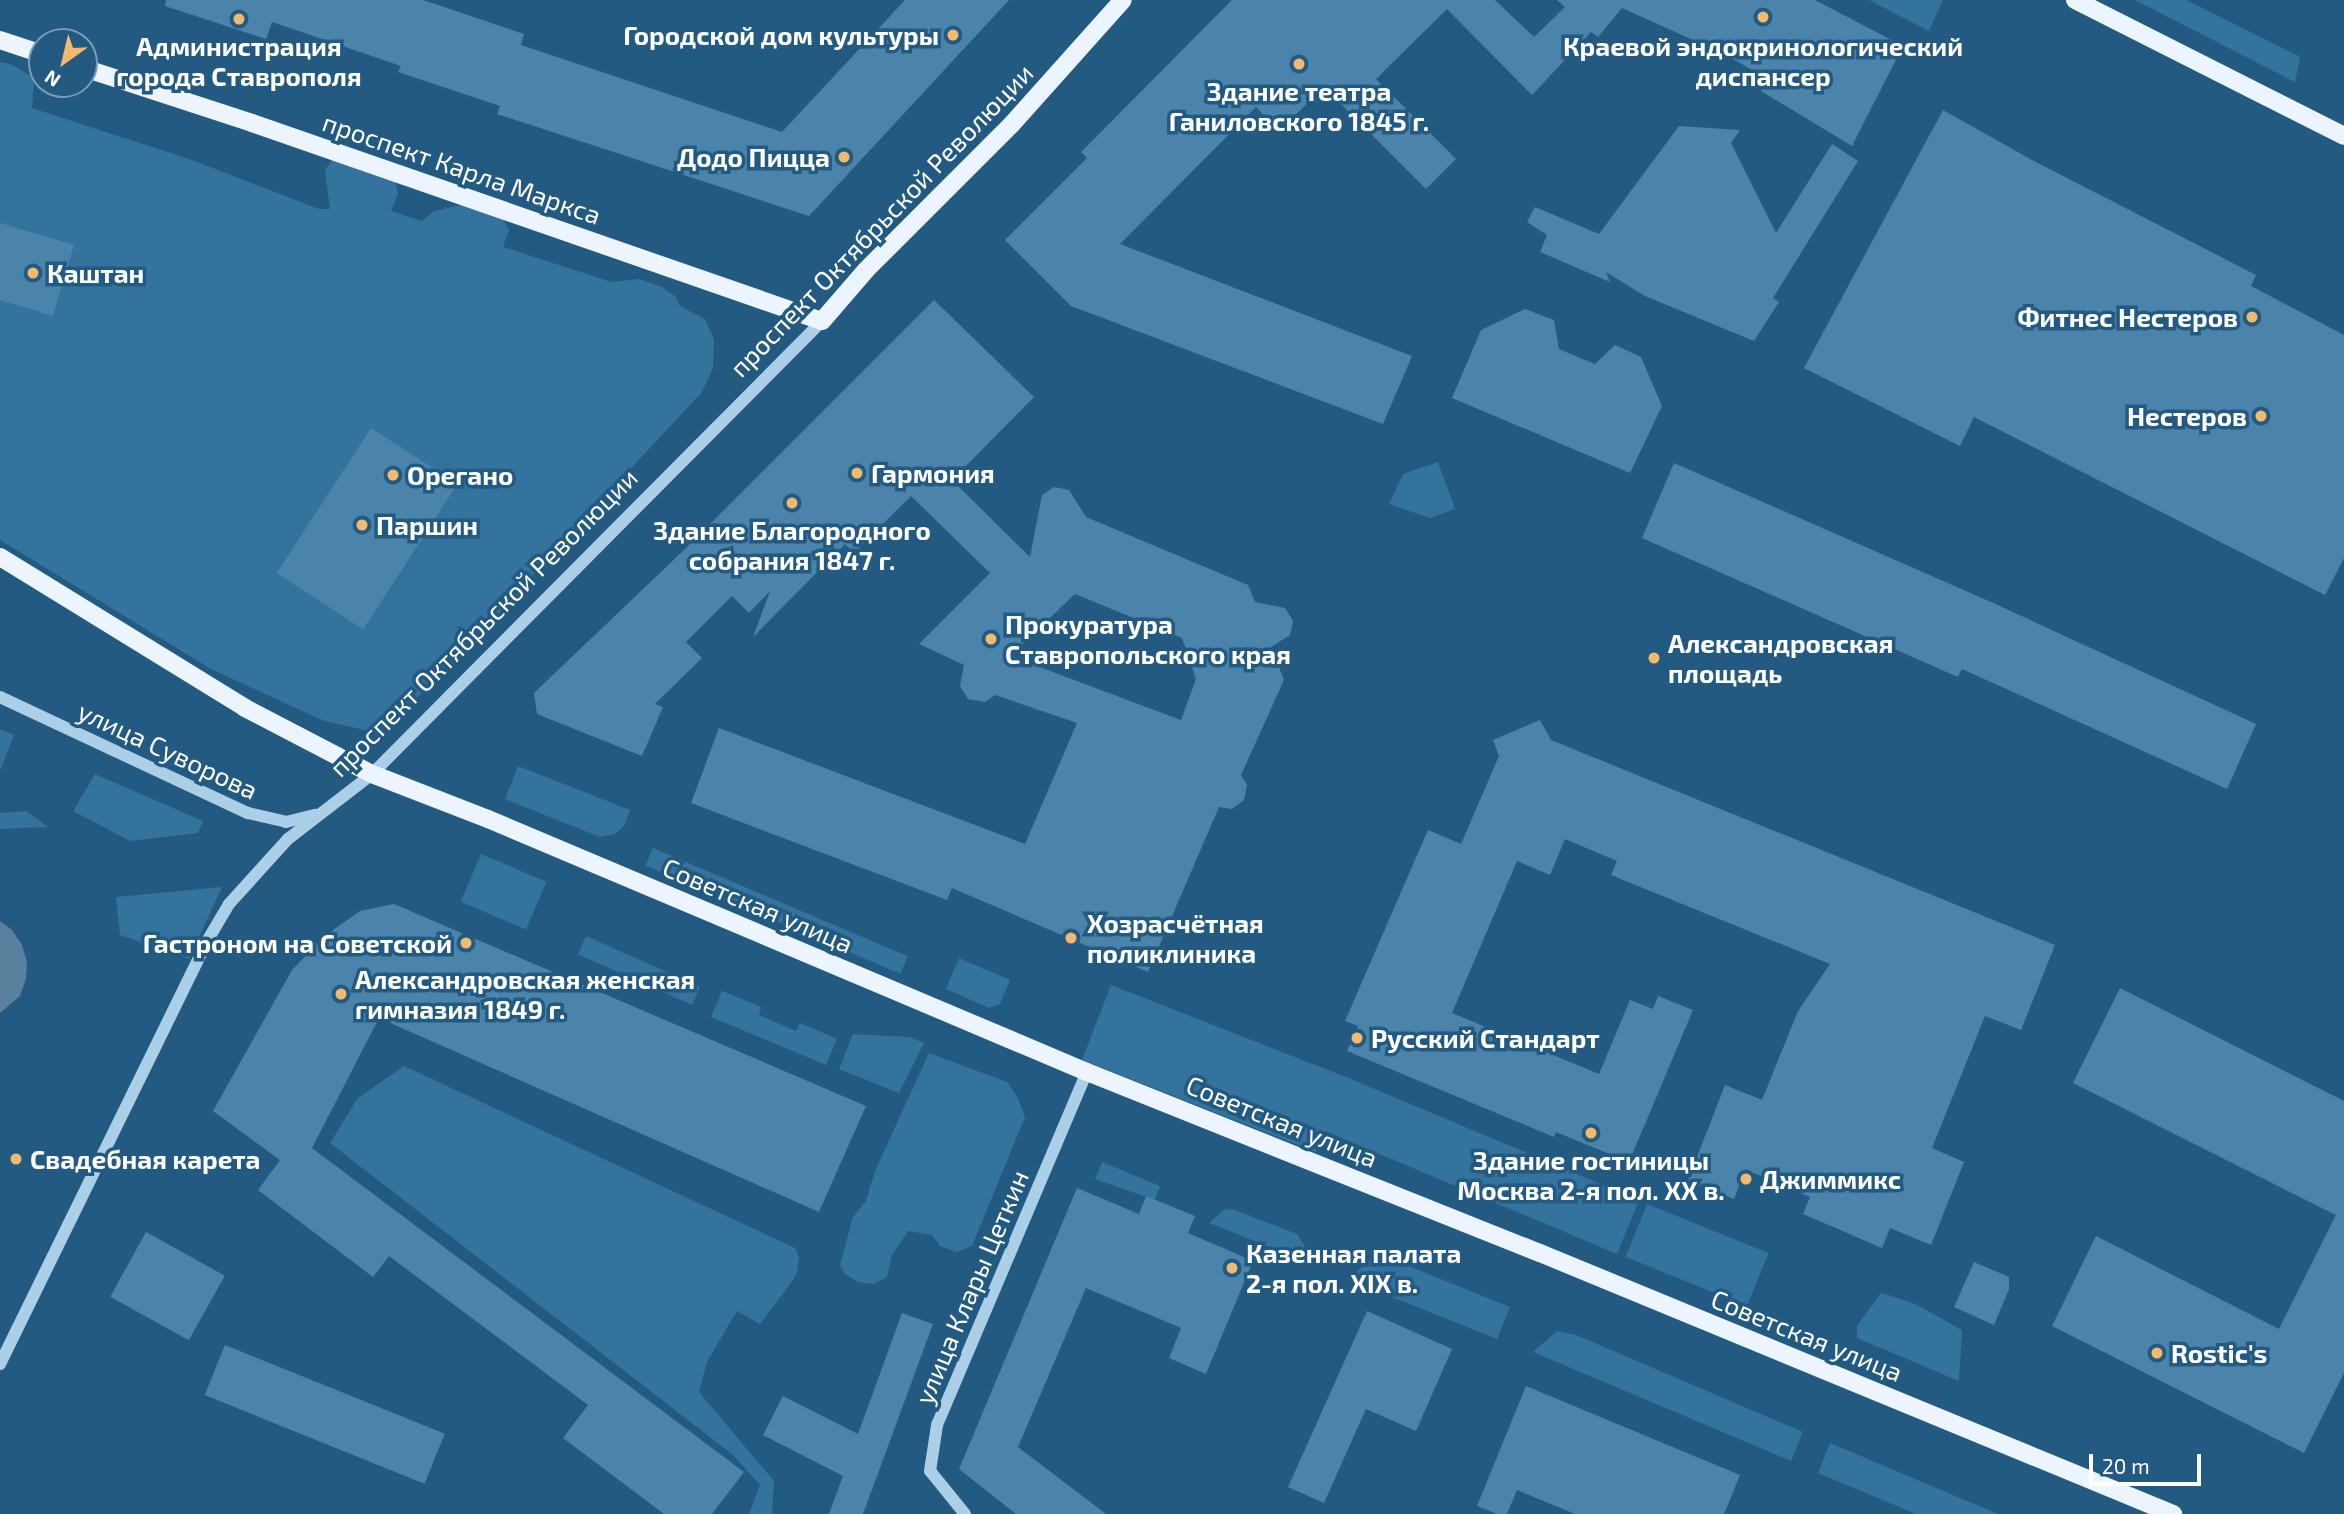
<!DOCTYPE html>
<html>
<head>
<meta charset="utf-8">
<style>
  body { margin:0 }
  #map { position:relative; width:2344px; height:1514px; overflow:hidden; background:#235a82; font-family:"Exo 2",sans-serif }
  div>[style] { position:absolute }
  .green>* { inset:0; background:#33739e; transform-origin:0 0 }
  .water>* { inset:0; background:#59809c }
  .building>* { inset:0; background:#4b84ab; transform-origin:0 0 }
  .minor>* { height:12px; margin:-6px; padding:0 6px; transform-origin:6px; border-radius:6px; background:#aacfe7 }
  .major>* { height:18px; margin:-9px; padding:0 9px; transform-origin:9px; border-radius:9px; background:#ecf5fd }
  .dots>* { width:19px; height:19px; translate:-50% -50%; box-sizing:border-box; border:4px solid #235a82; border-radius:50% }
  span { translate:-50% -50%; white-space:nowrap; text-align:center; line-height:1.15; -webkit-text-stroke:7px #235a82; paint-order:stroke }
  .poi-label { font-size:26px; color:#fff; font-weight:700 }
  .right { translate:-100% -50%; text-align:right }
  .left { translate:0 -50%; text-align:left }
  .street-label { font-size:26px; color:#fff }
  .north { position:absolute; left:28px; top:28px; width:70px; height:70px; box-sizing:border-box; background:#235a82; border:2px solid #7b9cb4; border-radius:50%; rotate:214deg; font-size:19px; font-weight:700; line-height:28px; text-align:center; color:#fff }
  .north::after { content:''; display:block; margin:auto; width:24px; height:32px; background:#f3b96d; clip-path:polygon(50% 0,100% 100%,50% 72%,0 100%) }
  .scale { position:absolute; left:2089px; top:1454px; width:112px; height:32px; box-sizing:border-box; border:4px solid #fff; border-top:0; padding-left:9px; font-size:21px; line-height:24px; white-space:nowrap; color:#fff; -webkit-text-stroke:5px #235a82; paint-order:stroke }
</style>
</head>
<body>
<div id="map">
  <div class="green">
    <i style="clip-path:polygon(1869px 0,1943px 0,1929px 31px)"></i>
    <i style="clip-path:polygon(2135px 0,2186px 0,2300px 57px,2295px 82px)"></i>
    <i style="clip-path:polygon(0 62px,11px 64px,34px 78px,32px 108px,192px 160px,319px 209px,330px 209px,325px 170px,332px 160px,351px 152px,362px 152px,395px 179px,398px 194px,391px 211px,422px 221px,434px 211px,474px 202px,500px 214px,509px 230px,503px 247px,612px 282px,639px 279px,662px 287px,675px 296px,680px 306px,705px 319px,714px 340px,713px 368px,702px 392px,540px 566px,500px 619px,480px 630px,393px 724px,374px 732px,324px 721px,211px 669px,0 540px)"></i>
    <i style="clip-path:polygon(1438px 462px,1455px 509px,1430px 518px,1389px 504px,1403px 474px)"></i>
    <i style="clip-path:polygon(0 729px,14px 735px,0 771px)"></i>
    <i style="clip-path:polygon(518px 766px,630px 810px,624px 826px,615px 834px,600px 837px,505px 799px)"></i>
    <i style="clip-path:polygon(95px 774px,203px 821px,198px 833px,130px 841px,73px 811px)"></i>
    <i style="clip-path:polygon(26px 811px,48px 827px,0 829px,0 813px)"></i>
    <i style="left:653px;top:848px;width:277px;height:19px;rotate:23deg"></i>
    <i style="left:481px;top:854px;width:71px;height:52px;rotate:23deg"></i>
    <i style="clip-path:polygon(222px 887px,189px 959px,120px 935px,116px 897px)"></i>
    <i style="left:586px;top:936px;width:125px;height:20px;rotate:24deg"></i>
    <i style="clip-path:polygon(959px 958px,1010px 980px,1000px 1004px,989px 1008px,946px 989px)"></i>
    <i style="clip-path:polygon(1111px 985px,1346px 1077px,1639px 1200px,1617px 1254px,1325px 1131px,1316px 1152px,1082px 1060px)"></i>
    <i style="clip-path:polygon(722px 991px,761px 1007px,759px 1015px,796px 1031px,800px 1023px,837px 1039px,826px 1065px,711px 1017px)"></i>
    <i style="clip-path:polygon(853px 1034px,909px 1037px,924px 1043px,899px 1093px,839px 1069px)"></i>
    <i style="clip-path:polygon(929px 1053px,1007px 1082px,1017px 1096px,1025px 1117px,972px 1246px,957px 1252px,940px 1246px,932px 1235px,908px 1231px,892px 1255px,887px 1277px,874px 1284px,858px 1282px,845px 1274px,840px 1265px,853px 1217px,866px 1201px,875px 1171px)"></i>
    <i style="clip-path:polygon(404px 1066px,795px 1248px,799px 1258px,797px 1273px,791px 1283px,760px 1324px,737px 1311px,707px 1362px,699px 1392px,774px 1481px,772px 1514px,749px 1514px,760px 1485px,733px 1455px,330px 1143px,358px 1098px)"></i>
    <i style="clip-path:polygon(1102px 1162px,1160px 1186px,1155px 1200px,1095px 1179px)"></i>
    <i style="left:1647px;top:1204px;width:131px;height:57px;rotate:22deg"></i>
    <i style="clip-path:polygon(1232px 1209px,1297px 1234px,1306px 1247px,1308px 1262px,1209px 1223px,1224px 1210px)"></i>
    <i style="clip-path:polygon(1379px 1254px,1510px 1307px,1497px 1339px,1347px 1279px)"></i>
    <i style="clip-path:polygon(1881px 1293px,1915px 1304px,1962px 1330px,1959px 1381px,1857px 1338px,1857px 1326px)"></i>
    <i style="clip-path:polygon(1557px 1331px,1576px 1335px,1803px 1432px,1791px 1461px,1533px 1352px)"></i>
    <i style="clip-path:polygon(1830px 1443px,1998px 1514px,1916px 1514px,1818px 1473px)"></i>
  </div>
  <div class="water">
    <i style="clip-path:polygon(0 921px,12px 930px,22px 945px,27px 962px,26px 979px,20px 996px,0 1013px)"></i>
  </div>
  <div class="building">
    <i style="clip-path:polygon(166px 0,423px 0,524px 34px,521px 45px,782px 132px,905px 0,1009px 0,809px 216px,497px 114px,500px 106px,398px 72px,401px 66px,272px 22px,266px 39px,165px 6px)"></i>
    <i style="clip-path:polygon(1232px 0,1495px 0,1534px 37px,1565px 7px,1557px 0,1815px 0,1903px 46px,1852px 146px,1761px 91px,1768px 79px,1724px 54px,1622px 8px,1598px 37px,1591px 32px,1532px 95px,1447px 9px,1376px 79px,1456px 159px,1426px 189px,1324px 87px,1279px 131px,1256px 107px,1120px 244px,1412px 356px,1383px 424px,1071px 306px,1005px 240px,1087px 158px,1081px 152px)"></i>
    <i style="clip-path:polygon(1943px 110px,2032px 160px,2256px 275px,2251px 286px,2344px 335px,2344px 558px,2325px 595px,1974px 417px,1960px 446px,1804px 368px)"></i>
    <i style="clip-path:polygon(1679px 126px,1740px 130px,1731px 143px,1776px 233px,1832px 144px,1858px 161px,1773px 298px,1779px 302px,1754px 341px,1645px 296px,1606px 272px,1610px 282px,1540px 252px,1547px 235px,1527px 222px,1535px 207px,1599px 234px)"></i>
    <i style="clip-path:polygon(0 223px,74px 245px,53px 316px,0 300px)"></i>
    <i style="clip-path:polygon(evenodd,934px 300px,1034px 397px,952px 480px,1030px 557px,1042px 495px,1054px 487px,1069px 490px,1086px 517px,1248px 585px,1255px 602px,1285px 608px,1293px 621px,1290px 635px,1271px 647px,1284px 680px,1241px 775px,1247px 785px,1244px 800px,1232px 809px,1219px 807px,1148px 972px,952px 888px,947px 900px,691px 803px,719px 728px,1025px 844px,1077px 723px,995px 695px,985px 702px,968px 699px,960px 686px,964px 665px,919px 644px,990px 573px,911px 496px,854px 553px,845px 544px,753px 637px,770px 591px,749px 613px,732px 596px,686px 642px,702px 658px,655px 704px,663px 707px,642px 756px,537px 714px,534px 693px,684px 550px,934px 300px,1075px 594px,1182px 638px,1196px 679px,1181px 720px,1010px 656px,1075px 594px)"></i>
    <i style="clip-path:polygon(1525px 309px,1554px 320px,1559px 349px,1595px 364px,1615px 345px,1641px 357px,1662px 406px,1630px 473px,1452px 398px,1481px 330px)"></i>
    <i style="left:371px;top:428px;width:103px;height:173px;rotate:33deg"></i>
    <i style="clip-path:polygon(1674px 463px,1991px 602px,2256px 724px,2227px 789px,1962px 669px,1958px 677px,1642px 538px)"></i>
    <i style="clip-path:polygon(1540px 720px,1551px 740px,2055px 945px,2021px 1030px,1985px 1016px,1932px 1148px,1964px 1162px,1931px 1245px,1890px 1228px,1882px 1248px,1803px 1214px,1810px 1197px,1754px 1173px,1749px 1186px,1740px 1183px,1734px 1199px,1688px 1180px,1725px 1085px,1762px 1100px,1798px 1011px,1830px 964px,1611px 875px,1617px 861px,1565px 839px,1550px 875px,1517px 861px,1452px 1013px,1599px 1074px,1630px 1000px,1653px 1009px,1658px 996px,1693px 1010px,1629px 1162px,1556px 1132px,1554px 1137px,1347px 1051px,1358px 1026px,1345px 1021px,1428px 830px,1461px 844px,1499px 756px,1493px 740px)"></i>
    <i style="clip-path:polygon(394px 904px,866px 1106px,819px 1212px,379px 1018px,312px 1148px,744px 1472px,712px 1514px,664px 1514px,563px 1438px,588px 1405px,389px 1256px,373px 1277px,258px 1190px,280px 1160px,213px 1111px,292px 970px,326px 935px,360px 911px)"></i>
    <i style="clip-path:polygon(2120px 988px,2344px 1101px,2344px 1373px,2304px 1453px,2052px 1326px,2096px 1236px,2279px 1329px,2336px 1215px,2073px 1083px)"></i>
    <i style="clip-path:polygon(1077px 1188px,1139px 1214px,1146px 1196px,1195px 1216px,1188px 1233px,1253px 1261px,1206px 1374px,1169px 1358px,1181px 1328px,1086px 1288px,1018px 1447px,1106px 1514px,1016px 1514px,959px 1469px)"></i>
    <i style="left:146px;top:1232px;width:90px;height:74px;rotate:29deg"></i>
    <i style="clip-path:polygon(1974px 1262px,2009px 1277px,2009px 1289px,1994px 1325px,1954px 1307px)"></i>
    <i style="clip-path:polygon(1367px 1311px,1452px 1349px,1416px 1431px,1366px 1409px,1324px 1503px,1288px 1487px)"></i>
    <i style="clip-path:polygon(902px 1313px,933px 1324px,863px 1514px,829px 1514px,843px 1476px,763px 1435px,783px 1396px,858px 1434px)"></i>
    <i style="left:225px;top:1345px;width:237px;height:54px;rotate:22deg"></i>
    <i style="clip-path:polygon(1526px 1386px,1740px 1475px,1724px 1514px,1575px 1514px,1517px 1490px,1507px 1514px,1497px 1514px,1477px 1506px)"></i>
  </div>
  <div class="minor">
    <i style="left:0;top:697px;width:274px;rotate:25.1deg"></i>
    <i style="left:248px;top:813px;width:39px;rotate:13deg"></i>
    <i style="left:286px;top:822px;width:30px;rotate:-14deg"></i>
    <i style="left:0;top:1364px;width:469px;rotate:-63.9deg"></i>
    <i style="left:206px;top:943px;width:45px;rotate:-59.5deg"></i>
    <i style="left:229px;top:904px;width:88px;rotate:-47.8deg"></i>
    <i style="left:288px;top:839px;width:106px;rotate:-37.7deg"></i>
    <i style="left:372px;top:774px;width:639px;rotate:-45.19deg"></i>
    <i style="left:965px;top:1514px;width:55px;rotate:-129.1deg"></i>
    <i style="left:930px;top:1471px;width:47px;rotate:-81.3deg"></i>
    <i style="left:937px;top:1425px;width:384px;rotate:-67deg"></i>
  </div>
  <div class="major">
    <i style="left:2075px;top:0;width:301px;rotate:26.8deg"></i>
    <i style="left:0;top:40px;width:44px;rotate:18.4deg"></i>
    <i style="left:84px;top:68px;width:177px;rotate:18.1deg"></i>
    <i style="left:252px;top:123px;width:603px;rotate:19.16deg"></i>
    <i style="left:822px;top:321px;width:67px;rotate:-49.2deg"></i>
    <i style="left:866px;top:270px;width:206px;rotate:-45deg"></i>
    <i style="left:1012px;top:124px;width:166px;rotate:-48.2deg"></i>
    <i style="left:0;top:557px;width:288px;rotate:31.6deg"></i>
    <i style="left:245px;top:708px;width:143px;rotate:27.5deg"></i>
    <i style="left:372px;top:774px;width:124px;rotate:21.2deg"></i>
    <i style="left:488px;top:819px;width:650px;rotate:22.9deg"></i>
    <i style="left:1087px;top:1072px;width:488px;rotate:21.8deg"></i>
    <i style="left:1540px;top:1253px;width:685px;rotate:22.41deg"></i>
  </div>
  <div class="dots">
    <i style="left:1763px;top:17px;background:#f3b96d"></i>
    <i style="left:239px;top:19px;background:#f3b96d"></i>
    <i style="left:953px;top:35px;background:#f3b96d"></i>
    <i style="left:1299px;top:64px;background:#f3b96d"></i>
    <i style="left:844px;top:157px;background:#f3b96d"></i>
    <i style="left:33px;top:273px;background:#f3b96d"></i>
    <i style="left:2252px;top:317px;background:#f3b96d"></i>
    <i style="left:2261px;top:416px;background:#f3b96d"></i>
    <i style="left:857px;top:473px;background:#f3b96d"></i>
    <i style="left:393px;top:475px;background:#f3b96d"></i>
    <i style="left:792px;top:503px;background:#f3b96d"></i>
    <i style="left:362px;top:525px;background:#f3b96d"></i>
    <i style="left:991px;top:639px;background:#f3b96d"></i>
    <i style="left:1654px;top:658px;background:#f3b96d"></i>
    <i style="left:1071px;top:938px;background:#f3b96d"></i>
    <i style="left:466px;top:943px;background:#f3b96d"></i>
    <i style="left:341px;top:994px;background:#f3b96d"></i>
    <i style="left:1357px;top:1038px;background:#f3b96d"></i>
    <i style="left:1591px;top:1133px;background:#f3b96d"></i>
    <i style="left:16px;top:1159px;background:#f3b96d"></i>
    <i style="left:1746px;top:1179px;background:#f3b96d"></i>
    <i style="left:1232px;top:1268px;background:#f3b96d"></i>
    <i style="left:2157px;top:1353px;background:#f3b96d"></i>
  </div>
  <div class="poi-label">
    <span class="right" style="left:939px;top:35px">Городской дом культуры</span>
    <span style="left:239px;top:61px">Администрация<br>города Ставрополя</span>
    <span style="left:1763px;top:61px">Краевой эндокринологический<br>диспансер</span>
    <span style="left:1299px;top:106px">Здание театра<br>Ганиловского 1845 г.</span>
    <span class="right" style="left:830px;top:157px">Додо Пицца</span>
    <span class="left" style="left:47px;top:273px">Каштан</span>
    <span class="right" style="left:2238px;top:317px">Фитнес Нестеров</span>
    <span class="right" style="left:2247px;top:416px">Нестеров</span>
    <span class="left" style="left:871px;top:473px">Гармония</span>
    <span class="left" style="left:407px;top:475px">Орегано</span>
    <span class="left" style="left:376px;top:525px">Паршин</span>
    <span style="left:792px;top:545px">Здание Благородного<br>собрания 1847 г.</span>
    <span class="left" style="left:1005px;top:639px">Прокуратура<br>Ставропольского края</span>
    <span class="left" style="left:1668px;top:658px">Александровская<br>площадь</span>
    <span class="left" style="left:1087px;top:938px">Хозрасчётная<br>поликлиника</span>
    <span class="right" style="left:452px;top:943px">Гастроном на Советской</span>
    <span class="left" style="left:355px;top:994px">Александровская женская<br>гимназия 1849 г.</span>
    <span class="left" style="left:1371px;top:1038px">Русский Стандарт</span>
    <span class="left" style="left:30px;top:1159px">Свадебная карета</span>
    <span style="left:1591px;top:1175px">Здание гостиницы<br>Москва 2-я пол. ХХ в.</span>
    <span class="left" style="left:1760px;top:1179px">Джиммикс</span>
    <span class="left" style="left:1246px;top:1268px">Казенная палата<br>2-я пол. XIX в.</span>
    <span class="left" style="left:2171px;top:1353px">Rostic's</span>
  </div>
  <div class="street-label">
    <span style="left:462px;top:168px;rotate:19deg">проспект Карла Маркса</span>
    <span style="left:881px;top:220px;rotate:-46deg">проспект Октябрьской Революции</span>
    <span style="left:483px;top:622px;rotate:-45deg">проспект Октябрьской Революции</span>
    <span style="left:168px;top:750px;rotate:25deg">улица Суворова</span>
    <span style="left:758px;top:905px;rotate:23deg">Советская улица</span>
    <span style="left:1282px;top:1121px;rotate:22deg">Советская улица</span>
    <span style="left:971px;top:1287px;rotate:-67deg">улица Клары Цеткин</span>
    <span style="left:1807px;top:1335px;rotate:22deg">Советская улица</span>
  </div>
  <div class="north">N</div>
  <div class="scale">20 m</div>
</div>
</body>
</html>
